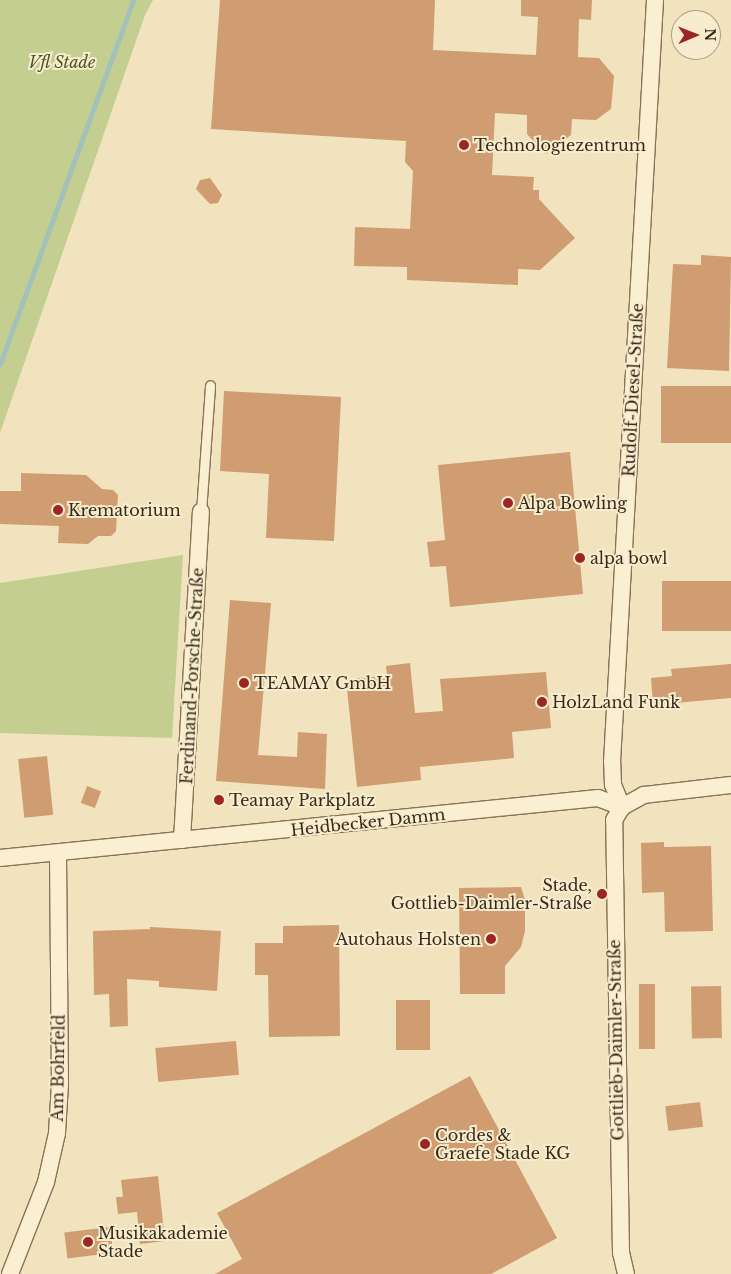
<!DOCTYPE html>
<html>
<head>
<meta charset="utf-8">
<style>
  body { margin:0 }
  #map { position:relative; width:731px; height:1274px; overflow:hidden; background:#f0e3bd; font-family:"Libre Baskerville",serif }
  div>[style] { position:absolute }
  .green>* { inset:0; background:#c5ce91 }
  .stream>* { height:5px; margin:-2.5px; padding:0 2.5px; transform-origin:2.5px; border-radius:2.5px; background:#a1c1b9 }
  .building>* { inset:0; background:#d09c71; transform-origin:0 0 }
  .roads { filter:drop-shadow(1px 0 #897256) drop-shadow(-1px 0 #897256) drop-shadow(0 1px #897256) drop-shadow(0 -1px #897256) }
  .lane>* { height:9px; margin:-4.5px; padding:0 4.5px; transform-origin:4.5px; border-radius:4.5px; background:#faefd1 }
  .street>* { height:16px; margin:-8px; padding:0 8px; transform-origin:8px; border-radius:8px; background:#faefd1 }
  .dots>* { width:14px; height:14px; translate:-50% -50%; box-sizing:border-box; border:2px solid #f7eccd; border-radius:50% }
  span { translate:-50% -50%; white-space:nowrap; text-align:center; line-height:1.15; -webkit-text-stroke:4px #f7eccd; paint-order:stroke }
  .park-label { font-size:16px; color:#465521; font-style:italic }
  .poi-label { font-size:16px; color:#372a1b }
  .left { translate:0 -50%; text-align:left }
  .right { translate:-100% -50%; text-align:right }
  .street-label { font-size:16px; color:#372a1b }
  .north { position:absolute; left:671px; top:10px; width:50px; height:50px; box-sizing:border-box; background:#f7eccd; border:1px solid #aa9e86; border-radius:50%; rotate:89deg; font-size:14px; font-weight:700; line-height:20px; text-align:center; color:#372a1b }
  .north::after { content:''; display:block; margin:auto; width:18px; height:22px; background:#9b2623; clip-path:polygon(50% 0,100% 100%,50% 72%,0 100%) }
</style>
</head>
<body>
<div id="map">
  <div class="green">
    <i style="clip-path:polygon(0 0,153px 0,145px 15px,0 433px)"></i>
    <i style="clip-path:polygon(183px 555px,172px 738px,0 733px,0 583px)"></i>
  </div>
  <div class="stream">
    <i style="left:0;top:364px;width:388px;rotate:-69.9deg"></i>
  </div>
  <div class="building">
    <i style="clip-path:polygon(220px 0,435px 0,433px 50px,536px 55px,538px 17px,521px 16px,521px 0,592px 0,591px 20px,579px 19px,578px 57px,599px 58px,614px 76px,611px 109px,596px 120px,572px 119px,571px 135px,546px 154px,527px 134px,527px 115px,495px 113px,492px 175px,534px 177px,533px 190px,539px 190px,539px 199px,575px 238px,540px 270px,518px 269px,518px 285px,407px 280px,407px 267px,354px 266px,355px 227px,410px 229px,413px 171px,405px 162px,406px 141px,211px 129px)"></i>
    <i style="clip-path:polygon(210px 178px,222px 195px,218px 203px,210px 204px,196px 189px,200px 180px)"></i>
    <i style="clip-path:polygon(701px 255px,731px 257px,729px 371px,667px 368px,673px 264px,701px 265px)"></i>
    <i style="left:731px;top:386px;width:57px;height:70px;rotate:90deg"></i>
    <i style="clip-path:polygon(224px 391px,341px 397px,334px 541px,266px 538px,269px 474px,220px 471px)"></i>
    <i style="clip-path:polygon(570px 452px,583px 594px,450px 607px,446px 566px,430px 567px,427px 542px,445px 540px,438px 465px)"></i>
    <i style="clip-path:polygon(21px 473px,86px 475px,102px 489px,113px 490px,118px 495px,116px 531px,111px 536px,98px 536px,88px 544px,58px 543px,59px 526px,0 524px,0 491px,21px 491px)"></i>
    <i style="left:731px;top:581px;width:50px;height:69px;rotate:90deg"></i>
    <i style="clip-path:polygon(230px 600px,271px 603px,258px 755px,297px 757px,298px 732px,327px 734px,325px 789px,216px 781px)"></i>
    <i style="clip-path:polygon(410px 663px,415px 713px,443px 711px,440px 679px,546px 672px,551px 728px,512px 732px,514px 758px,420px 767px,421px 780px,357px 787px,346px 679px,387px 676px,386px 666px)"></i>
    <i style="clip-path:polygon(731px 664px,731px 698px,653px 705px,651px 678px,672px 676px,671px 669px)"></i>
    <i style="left:47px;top:756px;width:59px;height:29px;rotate:84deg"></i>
    <i style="left:87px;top:786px;width:15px;height:18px;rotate:20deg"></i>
    <i style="clip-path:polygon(664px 842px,664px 847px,711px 846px,713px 931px,665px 932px,664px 892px,642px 893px,641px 843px)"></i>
    <i style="clip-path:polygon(521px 887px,525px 900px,525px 931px,521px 947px,505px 966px,505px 994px,460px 994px,459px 888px)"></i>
    <i style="clip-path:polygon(339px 925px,340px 1036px,269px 1037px,268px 975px,255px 975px,255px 943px,283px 943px,283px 926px)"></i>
    <i style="clip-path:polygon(150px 927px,221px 931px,217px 991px,159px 987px,159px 981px,127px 979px,128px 1026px,110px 1027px,109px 994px,94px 995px,93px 931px,150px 929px)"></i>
    <i style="left:639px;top:984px;width:16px;height:65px"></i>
    <i style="left:721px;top:986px;width:52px;height:30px;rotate:89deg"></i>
    <i style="left:396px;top:1000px;width:34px;height:50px"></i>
    <i style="left:236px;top:1041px;width:34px;height:81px;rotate:85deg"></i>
    <i style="clip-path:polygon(470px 1076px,557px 1238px,491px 1274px,215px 1274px,242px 1259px,217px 1213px)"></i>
    <i style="left:700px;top:1102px;width:25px;height:35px;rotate:83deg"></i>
    <i style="clip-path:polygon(158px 1176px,165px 1241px,140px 1244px,137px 1212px,118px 1214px,116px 1197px,123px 1197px,121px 1180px)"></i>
    <i style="left:110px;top:1227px;width:26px;height:46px;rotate:83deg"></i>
  </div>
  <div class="roads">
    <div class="lane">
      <i style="left:201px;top:512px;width:127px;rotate:-85.9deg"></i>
    </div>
    <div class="street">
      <i style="left:622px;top:807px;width:24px;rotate:-112deg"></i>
      <i style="left:613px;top:785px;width:23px;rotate:-92deg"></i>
      <i style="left:612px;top:762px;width:763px;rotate:-86.77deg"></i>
      <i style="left:182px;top:840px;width:329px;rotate:-86.7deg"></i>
      <i style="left:0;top:858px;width:601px;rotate:-5.73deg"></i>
      <i style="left:598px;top:798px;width:26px;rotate:21deg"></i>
      <i style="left:10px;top:1274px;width:99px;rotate:-68.6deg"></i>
      <i style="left:46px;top:1182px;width:50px;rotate:-77.3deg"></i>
      <i style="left:57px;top:1133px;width:49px;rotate:-86.5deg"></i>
      <i style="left:60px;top:1084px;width:231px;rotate:-90.5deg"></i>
      <i style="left:626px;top:1274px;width:22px;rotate:-103deg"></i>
      <i style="left:621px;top:1253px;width:433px;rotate:-90.9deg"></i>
      <i style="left:614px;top:820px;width:15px;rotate:-58deg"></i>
      <i style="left:622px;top:807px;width:25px;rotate:-29deg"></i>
      <i style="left:644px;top:795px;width:88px;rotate:-6.6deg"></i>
    </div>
  </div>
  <div class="dots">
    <i style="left:464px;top:145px;background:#9b2623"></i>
    <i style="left:508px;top:503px;background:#9b2623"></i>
    <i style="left:58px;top:510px;background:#9b2623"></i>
    <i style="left:580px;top:558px;background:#9b2623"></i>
    <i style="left:244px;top:683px;background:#9b2623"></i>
    <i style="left:542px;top:702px;background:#9b2623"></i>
    <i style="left:219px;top:800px;background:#9b2623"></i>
    <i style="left:602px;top:894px;background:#9b2623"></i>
    <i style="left:491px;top:939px;background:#9b2623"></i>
    <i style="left:425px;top:1144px;background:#9b2623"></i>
    <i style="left:88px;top:1242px;background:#9b2623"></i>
  </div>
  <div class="park-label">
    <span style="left:62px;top:62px">Vfl Stade</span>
  </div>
  <div class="poi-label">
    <span class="left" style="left:474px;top:145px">Technologiezentrum</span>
    <span class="left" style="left:518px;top:503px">Alpa Bowling</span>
    <span class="left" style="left:68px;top:510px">Krematorium</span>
    <span class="left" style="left:590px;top:558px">alpa bowl</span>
    <span class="left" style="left:254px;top:683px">TEAMAY GmbH</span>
    <span class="left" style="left:552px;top:702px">HolzLand Funk</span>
    <span class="left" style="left:229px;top:800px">Teamay Parkplatz</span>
    <span class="right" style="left:592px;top:894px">Stade,<br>Gottlieb-Daimler-Straße</span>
    <span class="right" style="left:481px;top:939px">Autohaus Holsten</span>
    <span class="left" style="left:435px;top:1144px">Cordes &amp;<br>Graefe Stade KG</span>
    <span class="left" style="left:98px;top:1242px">Musikakademie<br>Stade</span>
  </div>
  <div class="street-label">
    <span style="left:633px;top:390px;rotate:-87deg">Rudolf-Diesel-Straße</span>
    <span style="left:192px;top:676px;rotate:-87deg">Ferdinand-Porsche-Straße</span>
    <span style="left:368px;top:822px;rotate:-6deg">Heidbecker Damm</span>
    <span style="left:616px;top:1040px;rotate:-91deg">Gottlieb-Daimler-Straße</span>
    <span style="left:58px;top:1068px;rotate:-89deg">Am Bohrfeld</span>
  </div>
  <div class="north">N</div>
</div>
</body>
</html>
